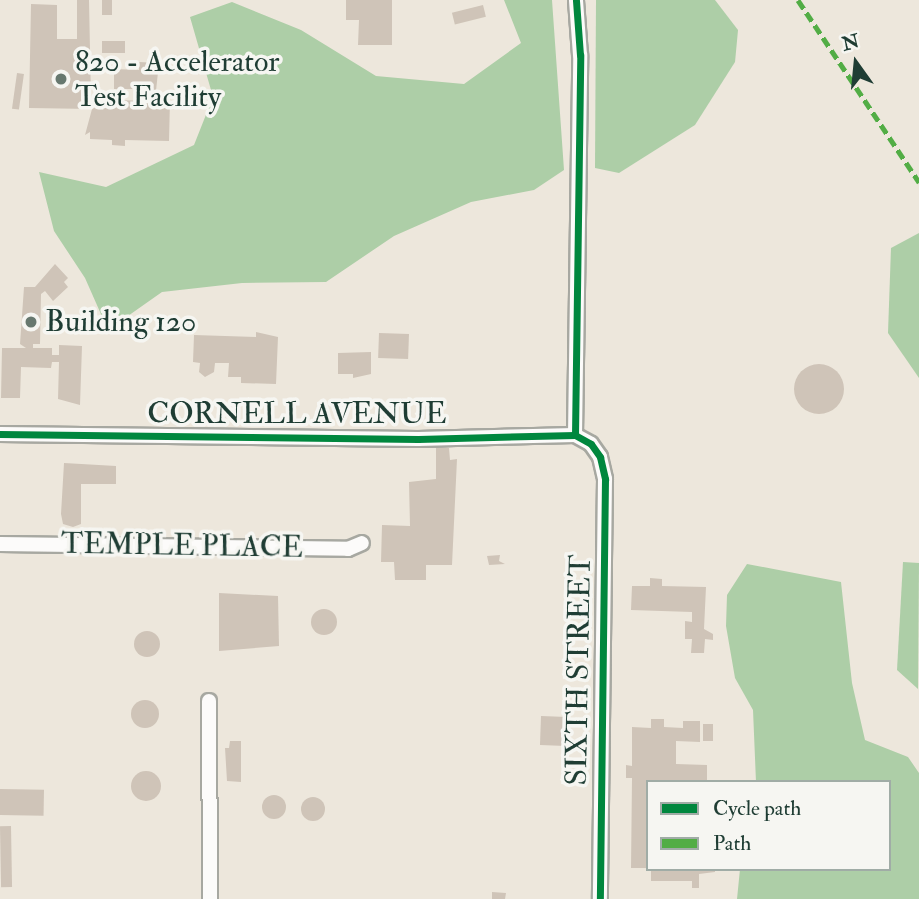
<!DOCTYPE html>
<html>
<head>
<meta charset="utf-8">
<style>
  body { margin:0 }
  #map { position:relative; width:919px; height:899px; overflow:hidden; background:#ede7dc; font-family:"IM FELL Double Pica",serif }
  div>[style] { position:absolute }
  .forest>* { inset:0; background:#adcea7 }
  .building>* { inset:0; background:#cfc4b8; transform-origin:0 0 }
  .round { border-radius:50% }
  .roads { filter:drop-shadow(2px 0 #a7a8a1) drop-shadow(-2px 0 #a7a8a1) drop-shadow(0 2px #a7a8a1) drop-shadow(0 -2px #a7a8a1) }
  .street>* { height:14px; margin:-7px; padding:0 7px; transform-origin:7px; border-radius:7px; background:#fcfbfa }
  .quiet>* { height:5px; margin-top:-2.5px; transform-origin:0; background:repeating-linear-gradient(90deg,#52ad45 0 10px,transparent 0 15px) }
  .cycleway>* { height:7px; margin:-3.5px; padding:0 3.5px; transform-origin:3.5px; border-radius:3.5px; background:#00873e }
  .dots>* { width:19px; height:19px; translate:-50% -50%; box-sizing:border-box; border:4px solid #f6f6f2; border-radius:50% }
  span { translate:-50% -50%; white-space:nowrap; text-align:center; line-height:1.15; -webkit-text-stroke:7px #f6f6f2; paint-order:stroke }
  .poi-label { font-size:30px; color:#1f3d34 }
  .left { translate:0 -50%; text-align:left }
  .street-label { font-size:30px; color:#1f3d34 }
  .legend { position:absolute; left:646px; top:780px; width:245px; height:91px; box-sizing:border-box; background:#f6f6f2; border:2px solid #a0aca6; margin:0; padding:9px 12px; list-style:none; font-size:21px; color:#1f3d34 }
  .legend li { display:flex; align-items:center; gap:14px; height:35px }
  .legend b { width:35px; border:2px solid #a0aca6 }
  .north { position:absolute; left:821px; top:28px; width:70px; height:70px; -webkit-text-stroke:5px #f6f6f2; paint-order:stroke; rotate:345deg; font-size:19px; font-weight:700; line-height:28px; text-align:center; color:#1f3d34 }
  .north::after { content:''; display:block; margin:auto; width:24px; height:32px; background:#1f3d34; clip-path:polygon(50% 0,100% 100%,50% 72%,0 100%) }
</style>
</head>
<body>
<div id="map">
  <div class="forest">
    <i style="clip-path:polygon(504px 0,552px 0,564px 170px,534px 190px,471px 202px,394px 236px,326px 282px,242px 283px,162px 292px,108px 330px,85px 278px,54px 231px,39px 172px,106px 187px,194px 145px,213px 97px,190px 17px,232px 2px,301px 30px,376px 76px,464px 84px,521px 43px)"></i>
    <i style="clip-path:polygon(596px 0,715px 0,738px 30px,735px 62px,695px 125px,619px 173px,595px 168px)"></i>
    <i style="clip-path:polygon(919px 233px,919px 378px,888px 333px,891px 248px)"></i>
    <i style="clip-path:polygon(903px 562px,919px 563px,918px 689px,897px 670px)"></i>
    <i style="clip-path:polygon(747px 564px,841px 582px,852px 683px,865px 740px,908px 757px,919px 773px,919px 899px,737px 899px,740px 869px,889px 869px,889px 782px,756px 782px,753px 710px,735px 678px,726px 626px,727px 595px)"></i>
  </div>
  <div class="building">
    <i style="clip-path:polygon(77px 0,89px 0,91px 99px,145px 101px,145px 89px,114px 89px,114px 69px,139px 70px,139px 62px,159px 63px,155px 100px,170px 100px,169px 141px,125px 140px,125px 146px,112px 145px,112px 140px,90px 139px,90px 132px,85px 135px,92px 109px,29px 108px,31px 4px,57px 5px,57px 39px,77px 39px)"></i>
    <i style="left:102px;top:0;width:10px;height:15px"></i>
    <i style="clip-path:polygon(346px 0,392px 0,392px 45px,358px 45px,359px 20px,346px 20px)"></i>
    <i style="left:483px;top:5px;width:12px;height:32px;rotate:76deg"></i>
    <i style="left:102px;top:41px;width:23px;height:12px"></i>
    <i style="left:17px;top:73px;width:7px;height:36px;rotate:8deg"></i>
    <i style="clip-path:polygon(55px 264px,68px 278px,64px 282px,68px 287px,53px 301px,45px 291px,41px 294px,40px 344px,33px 344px,33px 348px,52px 348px,52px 355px,59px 355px,59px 345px,82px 346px,80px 405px,58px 399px,59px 362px,52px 362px,51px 368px,21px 367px,20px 398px,1px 398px,2px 348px,26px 348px,20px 344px,24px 287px,35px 287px)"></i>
    <i style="clip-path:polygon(256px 332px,278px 337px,276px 384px,241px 383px,241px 377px,228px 377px,229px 363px,215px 363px,214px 372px,205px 377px,199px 372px,200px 363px,193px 362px,194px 335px,256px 337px)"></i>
    <i style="left:379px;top:333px;width:30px;height:25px;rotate:2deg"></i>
    <i style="clip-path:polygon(371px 352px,371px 374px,353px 378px,353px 374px,338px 374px,338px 353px)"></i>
    <i class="round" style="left:794px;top:364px;width:50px;height:50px"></i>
    <i style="clip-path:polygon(436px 447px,449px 448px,450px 460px,457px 459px,452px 565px,426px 565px,426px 580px,395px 580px,394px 562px,381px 562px,382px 525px,410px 526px,409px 482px,436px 479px)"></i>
    <i style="clip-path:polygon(64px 463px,116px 466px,116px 484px,81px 484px,81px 524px,73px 527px,63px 524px,61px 514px)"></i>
    <i style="clip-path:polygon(500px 555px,499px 561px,505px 564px,489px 565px,487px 556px)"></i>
    <i style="clip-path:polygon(650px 578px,662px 579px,662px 586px,706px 587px,704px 629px,713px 634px,713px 640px,705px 639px,704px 653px,691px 653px,692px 639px,685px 639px,685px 621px,692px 622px,692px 612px,631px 610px,632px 586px,650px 586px)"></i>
    <i style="clip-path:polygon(219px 593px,278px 596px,279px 646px,219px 651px)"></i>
    <i class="round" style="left:311px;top:609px;width:26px;height:26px"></i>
    <i class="round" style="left:134px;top:631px;width:26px;height:26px"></i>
    <i class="round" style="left:131px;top:700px;width:28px;height:28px"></i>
    <i style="left:541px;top:716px;width:26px;height:29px;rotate:2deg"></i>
    <i style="clip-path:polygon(651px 719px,664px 719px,664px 727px,683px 728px,683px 721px,700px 721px,700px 742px,676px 741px,676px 764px,707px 765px,707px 782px,648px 782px,648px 868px,631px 868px,632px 778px,626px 778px,626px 765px,632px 766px,632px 727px,651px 728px)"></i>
    <i style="left:703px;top:724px;width:10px;height:17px"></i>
    <i style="clip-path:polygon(230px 741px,241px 741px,241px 782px,227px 781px,225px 748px,229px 748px)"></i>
    <i class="round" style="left:131px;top:771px;width:30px;height:30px"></i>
    <i style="left:0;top:789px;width:44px;height:26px;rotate:1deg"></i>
    <i class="round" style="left:262px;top:795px;width:24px;height:24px"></i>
    <i class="round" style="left:301px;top:797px;width:24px;height:24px"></i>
    <i style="left:11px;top:826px;width:61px;height:11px;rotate:89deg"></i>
    <i style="clip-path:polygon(651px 869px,715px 869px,715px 872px,699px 874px,699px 888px,692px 888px,692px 881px,651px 881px)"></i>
    <i style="clip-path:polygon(492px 892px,506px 893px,505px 899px,492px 899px)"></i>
  </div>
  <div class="roads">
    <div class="street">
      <i style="left:0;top:434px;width:418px;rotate:0.7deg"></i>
      <i style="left:418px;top:439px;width:157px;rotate:-1.5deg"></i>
      <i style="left:575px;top:435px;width:18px;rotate:29deg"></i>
      <i style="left:591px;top:444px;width:16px;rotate:55deg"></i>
      <i style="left:600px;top:457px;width:23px;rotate:77deg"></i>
      <i style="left:605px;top:479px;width:420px;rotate:90.7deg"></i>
      <i style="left:575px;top:435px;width:380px;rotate:-89.2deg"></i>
      <i style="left:580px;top:55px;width:55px;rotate:-94.2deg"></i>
      <i style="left:0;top:544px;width:348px;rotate:0.8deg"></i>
      <i style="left:348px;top:549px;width:15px;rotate:-23deg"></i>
      <i style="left:209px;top:701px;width:198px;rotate:89.7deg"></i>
    </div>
  </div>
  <div class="quiet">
    <i style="left:798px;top:0;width:219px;rotate:56.4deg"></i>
  </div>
  <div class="cycleway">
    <i style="left:0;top:434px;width:418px;rotate:0.7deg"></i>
    <i style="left:418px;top:439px;width:157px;rotate:-1.5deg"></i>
    <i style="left:575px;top:435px;width:18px;rotate:29deg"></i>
    <i style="left:591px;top:444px;width:16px;rotate:55deg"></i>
    <i style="left:600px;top:457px;width:23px;rotate:77deg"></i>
    <i style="left:605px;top:479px;width:420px;rotate:90.7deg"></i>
    <i style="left:575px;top:435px;width:380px;rotate:-89.2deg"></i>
    <i style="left:580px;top:55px;width:55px;rotate:-94.2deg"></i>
  </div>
  <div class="dots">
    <i style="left:61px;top:79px;background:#67786f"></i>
    <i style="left:31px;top:322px;background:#67786f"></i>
  </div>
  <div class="poi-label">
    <span class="left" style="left:75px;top:79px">820 - Accelerator<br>Test Facility</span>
    <span class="left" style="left:45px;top:322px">Building 120</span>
  </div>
  <div class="street-label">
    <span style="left:297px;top:414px">CORNELL AVENUE</span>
    <span style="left:182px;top:546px;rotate:1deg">TEMPLE PLACE</span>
    <span style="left:579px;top:670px;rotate:-89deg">SIXTH STREET</span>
  </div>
  <ul class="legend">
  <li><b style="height:9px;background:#00873e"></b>Cycle path</li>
  <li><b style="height:9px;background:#52ad45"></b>Path</li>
  </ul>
  <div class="north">N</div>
</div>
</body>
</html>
